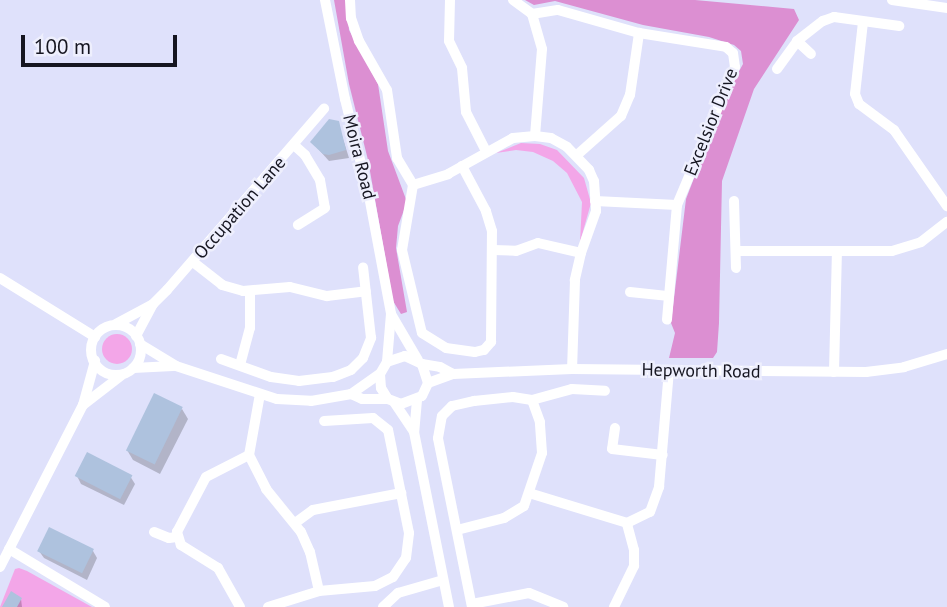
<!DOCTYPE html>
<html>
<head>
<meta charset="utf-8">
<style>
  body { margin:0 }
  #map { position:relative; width:947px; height:607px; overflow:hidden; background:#dfe1fb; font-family:"PT Sans",sans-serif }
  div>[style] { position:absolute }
  .green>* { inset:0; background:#f3a6e8 }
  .round { border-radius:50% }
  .forest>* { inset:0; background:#dc8fd2 }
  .shadow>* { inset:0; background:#0003 }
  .building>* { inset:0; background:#aec2de; transform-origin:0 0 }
  .minor>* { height:10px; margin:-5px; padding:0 5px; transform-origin:5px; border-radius:5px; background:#fff }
  .minor>.ring { margin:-5px; padding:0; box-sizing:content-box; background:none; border:10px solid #fff; border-radius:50% }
  span { translate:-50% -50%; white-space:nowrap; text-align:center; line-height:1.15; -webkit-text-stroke:5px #eeeffd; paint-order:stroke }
  .street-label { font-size:18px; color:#151520 }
  .scale { position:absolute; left:21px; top:35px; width:156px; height:32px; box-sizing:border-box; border:4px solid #151520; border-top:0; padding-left:9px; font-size:21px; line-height:24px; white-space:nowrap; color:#151520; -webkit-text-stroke:5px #eeeffd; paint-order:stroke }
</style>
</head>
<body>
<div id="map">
  <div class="green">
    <i style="clip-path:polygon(521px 143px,540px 144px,557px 150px,584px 178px,591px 203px,580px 242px,582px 202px,567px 173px,553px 161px,533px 152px,516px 150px,496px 153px)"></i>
    <i class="round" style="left:102px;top:334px;width:30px;height:30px"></i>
    <i style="clip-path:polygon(19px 568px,27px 571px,92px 607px,0 607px,15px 569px)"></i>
  </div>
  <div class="forest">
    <i style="clip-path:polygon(334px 0,347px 0,349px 30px,378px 84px,388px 151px,407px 202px,398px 226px,396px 248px,407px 312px,401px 314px,393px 301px,368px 160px,349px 84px)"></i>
    <i style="clip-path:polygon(525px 0,695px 0,794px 9px,799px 20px,754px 89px,722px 181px,719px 323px,717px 352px,713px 358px,669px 358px,675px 333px,671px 323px,686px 199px,726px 95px,743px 64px,741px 51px,734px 45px,709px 37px,643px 25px,555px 1px,534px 5px)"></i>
  </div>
  <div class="shadow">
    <i style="clip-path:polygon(338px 123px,349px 158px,329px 161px,312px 142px)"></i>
    <i style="clip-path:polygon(182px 409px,188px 419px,160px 474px,133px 460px,127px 450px)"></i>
    <i style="clip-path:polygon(77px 476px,130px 476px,135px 484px,124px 505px,81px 484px)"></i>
    <i style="clip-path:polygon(39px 551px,93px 551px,97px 558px,87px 580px,44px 558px)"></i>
    <i style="clip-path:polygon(21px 599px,22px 607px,4px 607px)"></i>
  </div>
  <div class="building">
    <i style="clip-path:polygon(329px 119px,339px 121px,346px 150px,329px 155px,323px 154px,310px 142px)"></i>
    <i style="left:154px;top:393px;width:32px;height:64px;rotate:26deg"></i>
    <i style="left:87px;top:452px;width:51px;height:27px;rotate:27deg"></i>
    <i style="left:49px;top:527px;width:50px;height:27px;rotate:26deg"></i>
    <i style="clip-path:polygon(11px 591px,22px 598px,17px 607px,2px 607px)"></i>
  </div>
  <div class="minor">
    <i style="left:325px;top:0;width:101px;rotate:78.6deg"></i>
    <i style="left:345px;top:99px;width:100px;rotate:76.1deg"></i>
    <i style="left:369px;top:196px;width:120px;rotate:79.4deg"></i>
    <i style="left:391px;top:314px;width:48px;rotate:94.8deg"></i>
    <i style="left:387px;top:362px;width:14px;rotate:120deg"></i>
    <i style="left:380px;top:374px;width:14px;rotate:86deg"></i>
    <i style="left:381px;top:388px;width:13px;rotate:58deg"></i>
    <i style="left:388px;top:399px;width:14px;rotate:21deg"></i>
    <i style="left:401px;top:404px;width:22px;rotate:-21deg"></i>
    <i style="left:422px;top:396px;width:14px;rotate:-65deg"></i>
    <i style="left:428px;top:383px;width:20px;rotate:-108deg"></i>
    <i style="left:422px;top:364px;width:19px;rotate:-155deg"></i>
    <i style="left:405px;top:356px;width:19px;rotate:162deg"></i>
    <i style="left:350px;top:0;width:18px;rotate:87deg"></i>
    <i style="left:351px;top:18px;width:24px;rotate:71deg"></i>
    <i style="left:359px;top:41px;width:56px;rotate:60.3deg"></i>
    <i style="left:387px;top:90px;width:69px;rotate:81.6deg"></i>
    <i style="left:397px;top:158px;width:31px;rotate:59deg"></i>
    <i style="left:413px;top:185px;width:37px;rotate:-17deg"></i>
    <i style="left:448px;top:174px;width:74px;rotate:-29deg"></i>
    <i style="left:513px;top:138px;width:22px;rotate:-5deg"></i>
    <i style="left:535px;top:136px;width:16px;rotate:7deg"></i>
    <i style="left:551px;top:138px;width:18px;rotate:29deg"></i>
    <i style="left:567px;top:147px;width:32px;rotate:46deg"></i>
    <i style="left:589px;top:170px;width:12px;rotate:66deg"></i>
    <i style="left:594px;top:181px;width:30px;rotate:86deg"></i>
    <i style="left:596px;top:211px;width:45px;rotate:109.7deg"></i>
    <i style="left:581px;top:253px;width:28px;rotate:103deg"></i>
    <i style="left:575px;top:280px;width:89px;rotate:91.9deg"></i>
    <i style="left:450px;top:0;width:41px;rotate:91.4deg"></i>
    <i style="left:449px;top:41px;width:30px;rotate:64deg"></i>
    <i style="left:462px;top:68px;width:44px;rotate:84.8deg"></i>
    <i style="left:466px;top:112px;width:44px;rotate:62.9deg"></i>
    <i style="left:513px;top:0;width:24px;rotate:36deg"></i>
    <i style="left:532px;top:14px;width:26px;rotate:-9deg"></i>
    <i style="left:558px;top:10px;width:84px;rotate:15.9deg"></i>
    <i style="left:639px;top:33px;width:88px;rotate:9.1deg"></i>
    <i style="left:726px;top:47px;width:9px;rotate:41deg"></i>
    <i style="left:733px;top:53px;width:14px;rotate:82deg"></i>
    <i style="left:735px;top:67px;width:150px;rotate:112.8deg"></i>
    <i style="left:677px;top:205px;width:115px;rotate:95deg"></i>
    <i style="left:892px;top:0;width:56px;rotate:8.3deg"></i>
    <i style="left:532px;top:14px;width:36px;rotate:74deg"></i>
    <i style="left:542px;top:49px;width:87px;rotate:94.6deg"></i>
    <i style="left:863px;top:22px;width:72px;rotate:96.3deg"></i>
    <i style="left:855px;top:94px;width:11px;rotate:68deg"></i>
    <i style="left:859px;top:104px;width:44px;rotate:36.6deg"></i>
    <i style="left:894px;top:130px;width:93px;rotate:55.1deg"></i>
    <i style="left:797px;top:41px;width:19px;rotate:43deg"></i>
    <i style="left:777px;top:69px;width:34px;rotate:-54deg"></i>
    <i style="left:797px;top:41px;width:33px;rotate:-38deg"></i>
    <i style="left:823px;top:21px;width:12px;rotate:-20deg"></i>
    <i style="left:834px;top:17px;width:66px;rotate:7.9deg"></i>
    <i style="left:294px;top:145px;width:15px;rotate:42deg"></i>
    <i style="left:305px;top:155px;width:29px;rotate:59deg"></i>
    <i style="left:320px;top:180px;width:28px;rotate:80deg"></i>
    <i style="left:325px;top:208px;width:32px;rotate:148deg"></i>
    <i style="left:577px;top:155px;width:59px;rotate:-41.6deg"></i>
    <i style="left:621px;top:116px;width:23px;rotate:-67deg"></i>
    <i style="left:630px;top:95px;width:63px;rotate:-81.7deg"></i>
    <i style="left:413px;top:185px;width:66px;rotate:99.6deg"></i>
    <i style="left:402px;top:250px;width:85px;rotate:76.5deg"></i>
    <i style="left:422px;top:333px;width:28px;rotate:32deg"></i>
    <i style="left:446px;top:348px;width:29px;rotate:8deg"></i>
    <i style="left:475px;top:352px;width:9px;rotate:-13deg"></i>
    <i style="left:484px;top:350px;width:11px;rotate:-49deg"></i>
    <i style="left:491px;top:342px;width:111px;rotate:-89.5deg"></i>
    <i style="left:492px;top:231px;width:21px;rotate:-107deg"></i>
    <i style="left:486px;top:211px;width:51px;rotate:-118.1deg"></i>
    <i style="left:595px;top:201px;width:82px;rotate:2.8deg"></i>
    <i style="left:734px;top:201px;width:67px;rotate:88.3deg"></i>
    <i style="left:493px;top:250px;width:23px;rotate:2deg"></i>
    <i style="left:516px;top:251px;width:23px;rotate:-20deg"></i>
    <i style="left:538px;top:243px;width:44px;rotate:13.1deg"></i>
    <i style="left:736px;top:251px;width:156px"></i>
    <i style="left:892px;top:251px;width:30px;rotate:-17deg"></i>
    <i style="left:921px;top:242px;width:33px;rotate:-38deg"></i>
    <i style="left:193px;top:262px;width:37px;rotate:38deg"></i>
    <i style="left:222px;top:285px;width:22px;rotate:16deg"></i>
    <i style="left:243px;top:291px;width:47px;rotate:-4.9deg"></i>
    <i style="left:290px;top:287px;width:38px;rotate:14deg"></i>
    <i style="left:327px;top:296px;width:39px;rotate:-7deg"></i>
    <i style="left:0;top:278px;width:112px;rotate:31.8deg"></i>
    <i style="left:630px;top:292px;width:37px;rotate:6deg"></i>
    <i style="left:391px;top:314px;width:53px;rotate:59.6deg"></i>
    <i style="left:116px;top:324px;width:42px;rotate:-28.4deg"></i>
    <i style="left:153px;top:304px;width:20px;rotate:-45deg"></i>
    <i style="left:167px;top:290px;width:240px;rotate:-49.1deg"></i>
    <i class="ring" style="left:91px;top:325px;width:40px;height:40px"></i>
    <i style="left:136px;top:336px;width:36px;rotate:-62deg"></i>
    <i style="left:140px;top:344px;width:42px;rotate:31.4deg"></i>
    <i style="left:176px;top:366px;width:106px;rotate:18.1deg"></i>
    <i style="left:277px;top:399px;width:34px;rotate:3deg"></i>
    <i style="left:311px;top:401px;width:41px;rotate:-9.9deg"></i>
    <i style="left:351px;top:394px;width:35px;rotate:-35deg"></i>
    <i style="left:221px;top:359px;width:53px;rotate:19.8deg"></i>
    <i style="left:271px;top:377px;width:28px;rotate:8deg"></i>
    <i style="left:299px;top:381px;width:34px;rotate:-7deg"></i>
    <i style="left:333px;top:377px;width:19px;rotate:-21deg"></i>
    <i style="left:351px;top:370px;width:17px;rotate:-45deg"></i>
    <i style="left:363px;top:358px;width:22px;rotate:-68deg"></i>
    <i style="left:371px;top:338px;width:71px;rotate:-96.4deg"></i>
    <i style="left:422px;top:364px;width:18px;rotate:9deg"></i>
    <i style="left:440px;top:367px;width:15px;rotate:28deg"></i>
    <i style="left:240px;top:365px;width:38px;rotate:-75deg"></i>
    <i style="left:250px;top:328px;width:36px;rotate:-90deg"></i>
    <i style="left:133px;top:368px;width:40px;rotate:-2.9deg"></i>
    <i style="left:834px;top:372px;width:119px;rotate:-88.6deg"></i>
    <i style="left:428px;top:383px;width:27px;rotate:-20deg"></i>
    <i style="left:453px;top:374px;width:119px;rotate:-2.4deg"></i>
    <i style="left:572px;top:369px;width:294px;rotate:0.6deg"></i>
    <i style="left:866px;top:372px;width:38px;rotate:-7deg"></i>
    <i style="left:904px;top:367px;width:45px;rotate:-16.8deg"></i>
    <i style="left:260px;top:394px;width:62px;rotate:100.2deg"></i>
    <i style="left:249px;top:455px;width:38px;rotate:63deg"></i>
    <i style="left:266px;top:489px;width:55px;rotate:50.9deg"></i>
    <i style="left:301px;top:532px;width:22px;rotate:66deg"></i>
    <i style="left:310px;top:552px;width:40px;rotate:77deg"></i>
    <i style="left:351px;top:394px;width:12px;rotate:24deg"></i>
    <i style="left:362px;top:399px;width:26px"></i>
    <i style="left:417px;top:400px;width:32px;rotate:95deg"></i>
    <i style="left:414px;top:432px;width:178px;rotate:78.7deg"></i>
    <i style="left:394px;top:402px;width:36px;rotate:56deg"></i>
    <i style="left:83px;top:405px;width:49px;rotate:-37.6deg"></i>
    <i style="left:615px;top:428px;width:21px;rotate:98deg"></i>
    <i style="left:612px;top:449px;width:51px;rotate:6.7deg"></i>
    <i style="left:529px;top:493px;width:102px;rotate:17deg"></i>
    <i style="left:295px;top:523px;width:22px;rotate:-36deg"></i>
    <i style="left:313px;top:510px;width:90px;rotate:-10.9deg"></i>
    <i style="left:457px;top:530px;width:49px;rotate:-14.3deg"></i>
    <i style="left:504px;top:518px;width:23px;rotate:-31deg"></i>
    <i style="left:524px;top:506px;width:56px;rotate:-71.2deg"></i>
    <i style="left:542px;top:453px;width:31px;rotate:-94deg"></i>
    <i style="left:540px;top:422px;width:23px;rotate:-110deg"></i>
    <i style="left:154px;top:532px;width:16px;rotate:22deg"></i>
    <i style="left:169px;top:538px;width:8px;rotate:-7deg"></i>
    <i style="left:9px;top:549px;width:112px;rotate:31.1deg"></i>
    <i style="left:0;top:567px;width:182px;rotate:-62.9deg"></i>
    <i style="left:83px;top:405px;width:46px;rotate:-74.7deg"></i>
    <i style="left:472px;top:604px;width:58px;rotate:-10.9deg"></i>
    <i style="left:529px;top:593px;width:37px;rotate:22deg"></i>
    <i style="left:240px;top:607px;width:45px;rotate:-119.4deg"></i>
    <i style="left:218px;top:568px;width:44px;rotate:-148.1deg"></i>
    <i style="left:181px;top:545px;width:14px;rotate:-107deg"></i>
    <i style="left:177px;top:532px;width:62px;rotate:-62.2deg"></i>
    <i style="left:206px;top:477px;width:48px;rotate:-27.1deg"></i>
    <i style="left:268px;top:607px;width:53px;rotate:-17.4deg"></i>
    <i style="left:319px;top:591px;width:56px;rotate:-5.1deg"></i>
    <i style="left:375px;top:586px;width:20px;rotate:-27deg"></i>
    <i style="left:393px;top:577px;width:23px;rotate:-56deg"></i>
    <i style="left:406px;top:558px;width:25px;rotate:-83deg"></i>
    <i style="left:409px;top:533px;width:105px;rotate:-101.5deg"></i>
    <i style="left:388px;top:430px;width:19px;rotate:-141deg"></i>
    <i style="left:373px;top:418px;width:49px;rotate:176.5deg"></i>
    <i style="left:383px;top:607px;width:21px;rotate:-43deg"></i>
    <i style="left:398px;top:593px;width:47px;rotate:-16.1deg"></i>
    <i style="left:472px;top:607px;width:172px;rotate:-101.4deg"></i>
    <i style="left:438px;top:438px;width:22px;rotate:-80deg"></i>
    <i style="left:442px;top:416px;width:14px;rotate:-45deg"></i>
    <i style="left:452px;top:406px;width:23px;rotate:-13deg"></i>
    <i style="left:474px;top:401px;width:39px;rotate:-6deg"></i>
    <i style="left:513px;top:397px;width:19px;rotate:9deg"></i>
    <i style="left:532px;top:400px;width:41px;rotate:-15.4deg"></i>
    <i style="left:572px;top:389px;width:33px;rotate:3deg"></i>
    <i style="left:614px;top:607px;width:46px;rotate:-64deg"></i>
    <i style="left:634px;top:566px;width:16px;rotate:-90deg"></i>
    <i style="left:634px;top:550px;width:28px;rotate:-105deg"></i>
    <i style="left:627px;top:523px;width:25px;rotate:-26deg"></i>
    <i style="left:650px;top:512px;width:27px;rotate:-70deg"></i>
    <i style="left:659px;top:487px;width:117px;rotate:-85.1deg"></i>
  </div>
  <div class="street-label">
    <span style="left:711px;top:122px;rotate:-68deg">Excelsior Drive</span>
    <span style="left:359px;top:157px;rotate:76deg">Moira Road</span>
    <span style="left:240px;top:208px;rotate:-49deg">Occupation Lane</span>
    <span style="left:701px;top:371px;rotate:1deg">Hepworth Road</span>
  </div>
  <div class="scale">100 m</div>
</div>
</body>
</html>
